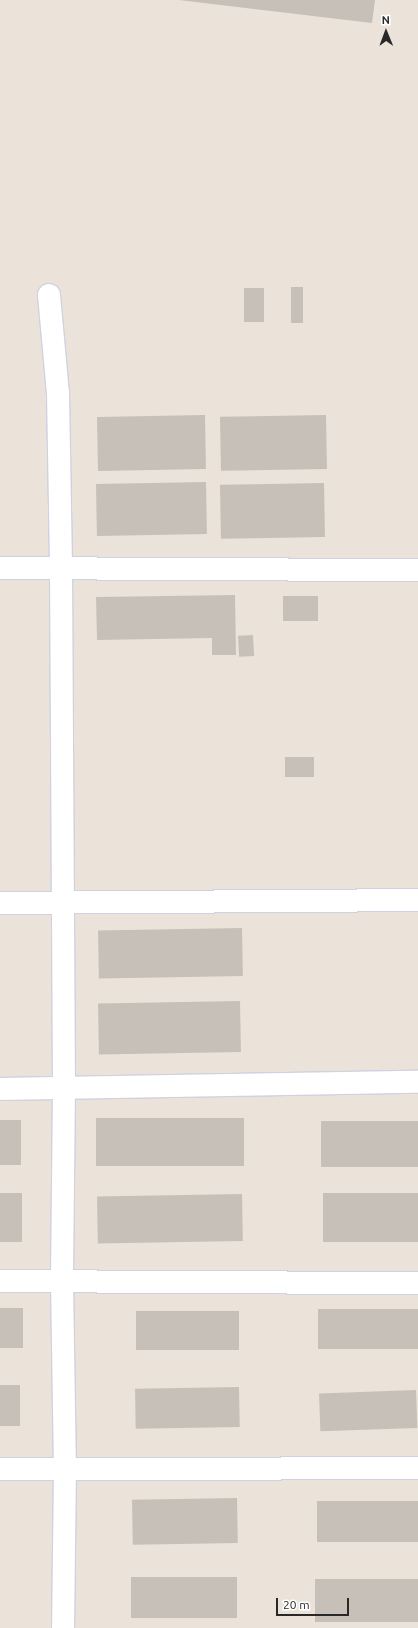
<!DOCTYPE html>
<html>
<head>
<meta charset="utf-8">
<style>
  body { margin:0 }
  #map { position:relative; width:418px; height:1628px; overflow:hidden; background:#ebe3d9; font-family:Ubuntu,sans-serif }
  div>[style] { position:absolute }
  .building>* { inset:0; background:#c6c0b9; transform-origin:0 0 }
  .roads { filter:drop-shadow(1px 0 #ced2e1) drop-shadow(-1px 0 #ced2e1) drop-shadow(0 1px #ced2e1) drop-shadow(0 -1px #ced2e1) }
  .street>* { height:22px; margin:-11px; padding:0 11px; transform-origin:11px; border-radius:11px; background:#fff }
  span { translate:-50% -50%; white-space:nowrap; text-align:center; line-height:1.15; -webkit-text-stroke:3px #fff; paint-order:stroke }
  .north { position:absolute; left:366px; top:12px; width:40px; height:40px; -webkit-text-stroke:3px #fff; paint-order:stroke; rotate:359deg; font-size:11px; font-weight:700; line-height:16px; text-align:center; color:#282828 }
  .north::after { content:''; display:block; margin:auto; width:14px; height:18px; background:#282828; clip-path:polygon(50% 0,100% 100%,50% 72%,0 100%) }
  .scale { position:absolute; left:276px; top:1598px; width:73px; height:18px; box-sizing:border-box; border:2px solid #282828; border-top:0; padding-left:5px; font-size:12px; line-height:14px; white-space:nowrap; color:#282828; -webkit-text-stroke:3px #fff; paint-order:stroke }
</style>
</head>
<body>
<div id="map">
  <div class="building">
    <i style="clip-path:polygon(179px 0,375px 0,372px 23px)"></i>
    <i style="left:291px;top:287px;width:12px;height:36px"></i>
    <i style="left:244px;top:288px;width:20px;height:34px"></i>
    <i style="left:205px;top:415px;width:54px;height:108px;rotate:89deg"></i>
    <i style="left:326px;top:415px;width:54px;height:106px;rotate:89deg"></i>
    <i style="left:206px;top:482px;width:52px;height:110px;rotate:89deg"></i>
    <i style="left:324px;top:483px;width:54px;height:104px;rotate:89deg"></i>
    <i style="clip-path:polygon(235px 595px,236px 655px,212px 655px,212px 638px,97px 640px,96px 597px)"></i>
    <i style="left:318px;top:596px;width:25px;height:35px;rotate:90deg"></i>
    <i style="left:253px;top:635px;width:21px;height:15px;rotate:87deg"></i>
    <i style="left:314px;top:757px;width:20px;height:29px;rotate:90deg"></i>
    <i style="left:242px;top:928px;width:48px;height:144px;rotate:89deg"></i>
    <i style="left:240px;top:1001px;width:51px;height:142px;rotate:89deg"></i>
    <i style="left:244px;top:1118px;width:48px;height:148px;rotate:90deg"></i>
    <i style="left:0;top:1120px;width:21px;height:45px"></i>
    <i style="left:418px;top:1121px;width:46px;height:97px;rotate:90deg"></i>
    <i style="left:0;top:1193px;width:22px;height:49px"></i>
    <i style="left:418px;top:1193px;width:49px;height:95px;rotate:90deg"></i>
    <i style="left:242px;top:1194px;width:47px;height:145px;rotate:89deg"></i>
    <i style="left:23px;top:1308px;width:40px;height:23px;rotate:90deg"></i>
    <i style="left:418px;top:1309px;width:40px;height:100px;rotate:90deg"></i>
    <i style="left:239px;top:1311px;width:39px;height:103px;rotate:90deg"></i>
    <i style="left:0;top:1385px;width:20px;height:41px"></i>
    <i style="left:239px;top:1387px;width:40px;height:104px;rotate:89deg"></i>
    <i style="left:416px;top:1390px;width:38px;height:97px;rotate:88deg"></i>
    <i style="left:237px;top:1498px;width:45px;height:105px;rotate:89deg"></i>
    <i style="left:418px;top:1501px;width:41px;height:101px;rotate:90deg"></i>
    <i style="left:237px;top:1577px;width:41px;height:106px;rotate:90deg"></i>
    <i style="left:418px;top:1579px;width:43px;height:103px;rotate:90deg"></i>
  </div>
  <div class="roads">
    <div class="street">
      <i style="left:49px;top:295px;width:98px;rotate:84.8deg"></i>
      <i style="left:58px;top:393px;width:174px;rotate:89deg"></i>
      <i style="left:61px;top:567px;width:520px;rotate:89.67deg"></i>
      <i style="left:64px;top:1087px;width:194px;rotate:90.6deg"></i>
      <i style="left:62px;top:1281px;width:188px;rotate:89.1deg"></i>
      <i style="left:65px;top:1469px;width:159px;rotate:90.7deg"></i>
      <i style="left:0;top:568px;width:418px;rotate:0.3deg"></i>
      <i style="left:0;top:903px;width:418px;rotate:-0.4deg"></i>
      <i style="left:0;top:1089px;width:418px;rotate:-1deg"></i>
      <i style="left:0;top:1281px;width:418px;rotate:0.3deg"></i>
      <i style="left:0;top:1469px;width:418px;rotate:-0.1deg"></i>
    </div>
  </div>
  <div class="north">N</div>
  <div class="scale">20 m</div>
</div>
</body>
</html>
